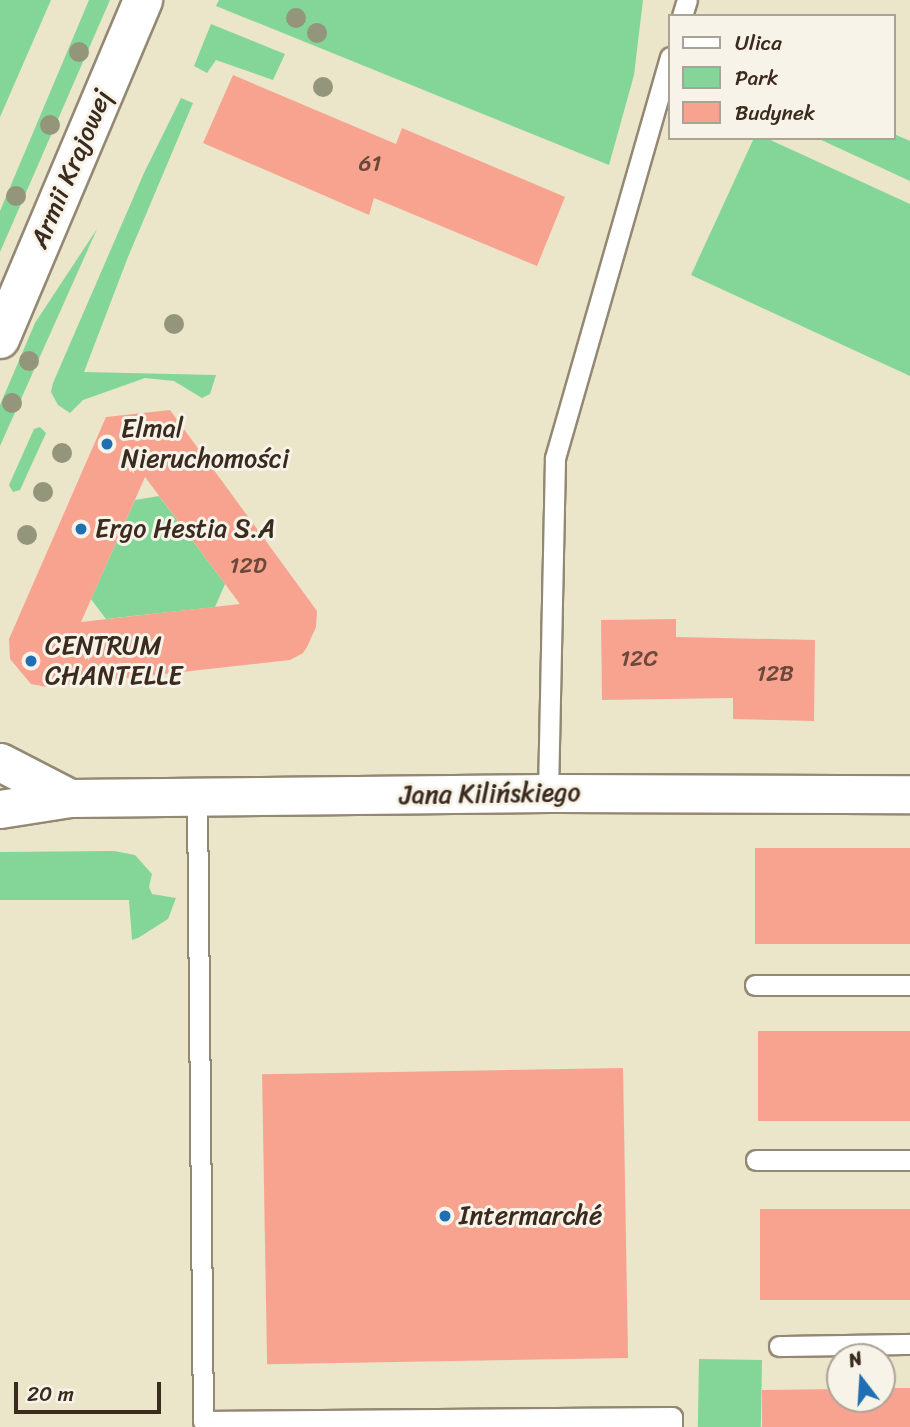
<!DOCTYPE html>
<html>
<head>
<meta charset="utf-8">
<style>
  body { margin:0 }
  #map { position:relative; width:910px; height:1427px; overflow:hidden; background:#ebe5c9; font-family:Sriracha,sans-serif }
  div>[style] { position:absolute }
  .green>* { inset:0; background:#83d697; transform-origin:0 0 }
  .building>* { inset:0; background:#f8a38f; transform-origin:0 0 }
  .roads { filter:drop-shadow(2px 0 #938874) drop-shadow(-2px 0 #938874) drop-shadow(0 2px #938874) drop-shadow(0 -2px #938874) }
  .service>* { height:19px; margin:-9.5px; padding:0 9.5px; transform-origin:9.5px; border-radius:9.5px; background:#fff }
  .minor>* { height:37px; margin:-18.5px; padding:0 18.5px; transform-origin:18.5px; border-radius:18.5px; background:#fff }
  .tertiary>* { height:38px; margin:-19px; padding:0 19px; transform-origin:19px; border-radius:19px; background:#fff }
  .trees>* { width:20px; height:20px; margin:-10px; border-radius:50%; background:#94967b }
  .dots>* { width:19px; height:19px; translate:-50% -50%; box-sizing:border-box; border:4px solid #f7f3e8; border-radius:50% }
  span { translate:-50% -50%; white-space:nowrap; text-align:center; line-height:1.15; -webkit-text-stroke:6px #f7f3e8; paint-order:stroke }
  .number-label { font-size:23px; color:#6a483a }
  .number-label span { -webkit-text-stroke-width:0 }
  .street-label { font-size:26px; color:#3b2a1e }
  .poi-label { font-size:26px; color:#3b2a1e }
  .left { translate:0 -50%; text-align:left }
  .legend { position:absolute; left:668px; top:14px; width:228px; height:126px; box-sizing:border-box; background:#f7f3e8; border:2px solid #aca397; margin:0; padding:9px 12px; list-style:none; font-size:21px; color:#3b2a1e }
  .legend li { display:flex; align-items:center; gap:14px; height:35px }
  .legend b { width:35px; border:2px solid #aca397 }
  .north { position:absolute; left:826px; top:1343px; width:70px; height:70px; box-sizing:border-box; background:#f7f3e8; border:2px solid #aca397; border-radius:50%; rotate:343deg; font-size:19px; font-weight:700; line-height:28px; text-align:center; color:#3b2a1e }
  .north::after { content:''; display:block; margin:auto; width:24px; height:32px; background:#1f6fb2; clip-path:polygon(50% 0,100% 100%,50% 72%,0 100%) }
  .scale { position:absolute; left:14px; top:1382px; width:147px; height:32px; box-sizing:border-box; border:4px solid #3b2a1e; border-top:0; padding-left:9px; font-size:21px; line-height:24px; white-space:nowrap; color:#3b2a1e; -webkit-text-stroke:5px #f7f3e8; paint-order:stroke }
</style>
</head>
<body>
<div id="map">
  <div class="green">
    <i style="clip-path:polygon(0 0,51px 0,0 117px)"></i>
    <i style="clip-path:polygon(89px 0,110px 0,0 252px,0 211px)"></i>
    <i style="clip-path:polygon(219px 0,643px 0,634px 75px,609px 165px,216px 6px)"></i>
    <i style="clip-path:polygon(211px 24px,285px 54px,273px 80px,216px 60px,207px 73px,194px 66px)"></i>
    <i style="clip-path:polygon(181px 98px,193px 103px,128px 257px,84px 372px,216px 375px,210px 394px,202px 398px,174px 381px,145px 378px,83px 400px,70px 413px,58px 405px,51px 392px,53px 383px,144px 173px)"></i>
    <i style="clip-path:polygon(894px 134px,910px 141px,910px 181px,817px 138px,894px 138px)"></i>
    <i style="clip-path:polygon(754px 138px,766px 138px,910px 204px,910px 376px,691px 275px)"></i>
    <i style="clip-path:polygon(97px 229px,0 446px,0 405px,35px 323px)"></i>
    <i style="clip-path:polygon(40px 427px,46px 433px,20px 490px,13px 492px,9px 485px,34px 429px)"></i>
    <i style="clip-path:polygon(159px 496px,225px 584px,215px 607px,106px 619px,91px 599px,135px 500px)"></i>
    <i style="clip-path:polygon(114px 851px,135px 855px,152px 874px,149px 887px,152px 894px,176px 898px,168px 919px,138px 938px,132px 940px,129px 900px,0 900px,0 852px)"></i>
    <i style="left:699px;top:1359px;width:63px;height:68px;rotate:1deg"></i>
  </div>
  <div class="building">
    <i style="clip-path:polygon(233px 75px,396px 144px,402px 128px,565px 197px,537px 266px,374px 198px,369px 215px,203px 143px)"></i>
    <i style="clip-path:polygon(evenodd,170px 410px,317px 611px,316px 627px,307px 647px,303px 653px,290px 660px,47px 687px,31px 684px,10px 659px,9px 639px,106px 417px,170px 410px,145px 477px,240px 604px,81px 622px,145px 477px)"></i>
    <i style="clip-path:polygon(676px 619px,676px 637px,815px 640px,814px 721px,733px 719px,733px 698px,602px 700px,601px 620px)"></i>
    <i style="left:910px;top:848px;width:96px;height:155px;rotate:90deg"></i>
    <i style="left:910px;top:1031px;width:90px;height:152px;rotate:90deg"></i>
    <i style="left:623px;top:1068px;width:290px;height:361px;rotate:89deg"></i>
    <i style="left:910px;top:1209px;width:91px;height:150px;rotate:90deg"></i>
    <i style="clip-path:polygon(882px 1388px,910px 1388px,910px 1427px,762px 1427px,762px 1390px,840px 1389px,840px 1399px,882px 1399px)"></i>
  </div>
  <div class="roads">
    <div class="service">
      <i style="left:682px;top:16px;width:17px;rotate:-73deg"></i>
      <i style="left:548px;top:793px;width:335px;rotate:-88.8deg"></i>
      <i style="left:555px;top:458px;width:417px;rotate:-74deg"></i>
      <i style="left:197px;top:799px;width:622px;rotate:89.45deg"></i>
      <i style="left:203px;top:1421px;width:469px;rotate:-0.5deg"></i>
      <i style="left:672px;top:1417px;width:10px;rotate:90deg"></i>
      <i style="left:755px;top:985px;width:155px"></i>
      <i style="left:756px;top:1160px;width:154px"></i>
      <i style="left:779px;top:1346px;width:131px;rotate:-0.9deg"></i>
    </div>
    <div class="minor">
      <i style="left:0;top:762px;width:79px;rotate:27.2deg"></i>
      <i style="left:0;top:809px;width:71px;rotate:-8.9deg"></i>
      <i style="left:70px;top:798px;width:478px;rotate:-0.6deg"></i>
      <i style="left:548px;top:793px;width:362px;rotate:0.2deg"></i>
    </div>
    <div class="tertiary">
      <i style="left:0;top:339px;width:368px;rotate:-67.1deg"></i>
    </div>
  </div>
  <div class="trees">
    <i style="left:296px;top:18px"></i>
    <i style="left:317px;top:33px"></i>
    <i style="left:79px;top:52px"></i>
    <i style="left:323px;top:87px"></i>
    <i style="left:50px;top:125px"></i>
    <i style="left:16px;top:196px"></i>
    <i style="left:174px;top:324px"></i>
    <i style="left:29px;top:361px"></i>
    <i style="left:12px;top:403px"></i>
    <i style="left:62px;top:453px"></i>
    <i style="left:43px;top:492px"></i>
    <i style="left:27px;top:535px"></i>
  </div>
  <div class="dots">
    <i style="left:107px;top:444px;background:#1f6fb2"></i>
    <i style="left:81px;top:529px;background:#1f6fb2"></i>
    <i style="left:31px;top:661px;background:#1f6fb2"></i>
    <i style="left:445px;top:1216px;background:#1f6fb2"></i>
  </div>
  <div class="number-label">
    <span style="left:370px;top:164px">61</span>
    <span style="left:248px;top:566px">12D</span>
    <span style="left:639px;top:659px">12C</span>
    <span style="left:775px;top:674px">12B</span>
  </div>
  <div class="street-label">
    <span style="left:71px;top:169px;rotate:-67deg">Armii Krajowej</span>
    <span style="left:490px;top:794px;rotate:-1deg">Jana Kilińskiego</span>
  </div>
  <div class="poi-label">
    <span class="left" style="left:121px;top:444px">Elmal<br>Nieruchomości</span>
    <span class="left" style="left:95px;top:529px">Ergo Hestia S.A</span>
    <span class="left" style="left:45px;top:661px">CENTRUM<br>CHANTELLE</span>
    <span class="left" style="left:459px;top:1216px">Intermarché</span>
  </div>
  <ul class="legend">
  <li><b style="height:9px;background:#fff"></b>Ulica</li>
  <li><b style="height:19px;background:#83d697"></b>Park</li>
  <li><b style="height:19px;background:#f8a38f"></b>Budynek</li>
  </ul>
  <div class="north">N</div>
  <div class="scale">20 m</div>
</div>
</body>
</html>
